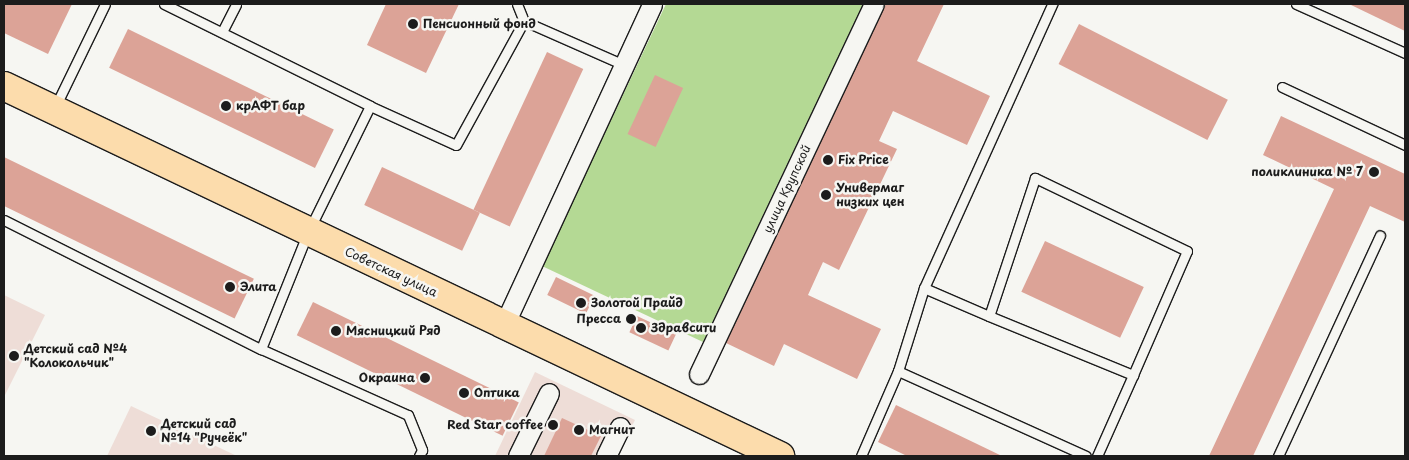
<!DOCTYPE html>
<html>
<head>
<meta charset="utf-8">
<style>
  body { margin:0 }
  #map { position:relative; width:1409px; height:460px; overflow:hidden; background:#f6f6f2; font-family:"Playpen Sans",sans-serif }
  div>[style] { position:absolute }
  .built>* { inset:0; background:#eeddd7 }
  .green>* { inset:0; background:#b4d994 }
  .building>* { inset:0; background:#dca397; transform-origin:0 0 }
  .roads { filter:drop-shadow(1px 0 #1c1c1c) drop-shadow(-1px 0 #1c1c1c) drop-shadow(0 1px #1c1c1c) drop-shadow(0 -1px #1c1c1c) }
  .lane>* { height:9px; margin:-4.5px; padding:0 4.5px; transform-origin:4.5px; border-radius:4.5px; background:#f6f6f2 }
  .street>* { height:19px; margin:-9.5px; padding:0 9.5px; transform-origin:9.5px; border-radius:9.5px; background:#f6f6f2 }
  .primary>* { height:28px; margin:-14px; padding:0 14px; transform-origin:14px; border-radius:14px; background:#fcdcac }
  .dots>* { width:14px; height:14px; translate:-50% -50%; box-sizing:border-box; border:2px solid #f6f6f2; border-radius:50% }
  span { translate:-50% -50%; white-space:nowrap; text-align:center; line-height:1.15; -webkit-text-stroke:5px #f6f6f2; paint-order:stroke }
  .poi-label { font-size:12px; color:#1c1c1c; font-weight:700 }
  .left { translate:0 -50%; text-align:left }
  .right { translate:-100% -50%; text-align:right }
  .street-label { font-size:12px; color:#1c1c1c }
  .frame { position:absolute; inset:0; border:5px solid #1c1c1c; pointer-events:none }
</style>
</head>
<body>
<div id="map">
  <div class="built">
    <i style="clip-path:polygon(4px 295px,45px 315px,4px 397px)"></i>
    <i style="clip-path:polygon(535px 372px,635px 420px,617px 456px,495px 456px)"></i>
    <i style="clip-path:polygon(131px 406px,237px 456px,107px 456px)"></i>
  </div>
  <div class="green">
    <i style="clip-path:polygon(666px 4px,863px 4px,703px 342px,542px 266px)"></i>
  </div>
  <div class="building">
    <i style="clip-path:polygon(4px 4px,72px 4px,48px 54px,4px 33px)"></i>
    <i style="clip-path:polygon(386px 4px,459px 4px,426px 73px,367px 45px)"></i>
    <i style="clip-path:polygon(886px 4px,944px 4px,917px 61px,990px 96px,967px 145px,893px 111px,879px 141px,897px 149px,839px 270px,823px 262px,808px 295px,881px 329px,857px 379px,784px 344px,774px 366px,726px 343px)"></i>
    <i style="clip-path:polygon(1349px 4px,1405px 4px,1405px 31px)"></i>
    <i style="left:1079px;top:24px;width:167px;height:45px;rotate:27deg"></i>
    <i style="left:128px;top:29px;width:229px;height:43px;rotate:26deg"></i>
    <i style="left:547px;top:52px;width:40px;height:174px;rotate:25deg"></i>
    <i style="left:655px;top:75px;width:31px;height:65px;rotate:25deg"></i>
    <i style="clip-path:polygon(1281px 116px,1405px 174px,1405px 222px,1370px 206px,1253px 456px,1209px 456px,1334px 189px,1263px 155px)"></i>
    <i style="left:4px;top:157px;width:278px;height:44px;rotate:26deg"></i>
    <i style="left:382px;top:167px;width:108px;height:42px;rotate:25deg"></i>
    <i style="left:1045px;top:241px;width:109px;height:56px;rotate:25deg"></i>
    <i style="left:556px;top:277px;width:43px;height:20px;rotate:26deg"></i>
    <i style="left:313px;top:302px;width:229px;height:37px;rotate:26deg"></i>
    <i style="left:637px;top:316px;width:43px;height:18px;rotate:25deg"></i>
    <i style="clip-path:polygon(896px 405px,1002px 456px,907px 456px,878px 442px)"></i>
    <i style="clip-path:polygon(562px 418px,601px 436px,591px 456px,544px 456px)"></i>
  </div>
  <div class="roads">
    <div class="lane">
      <i style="left:164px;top:4px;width:230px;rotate:26.3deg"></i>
      <i style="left:370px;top:106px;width:140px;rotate:116.2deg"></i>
      <i style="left:308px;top:232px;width:126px;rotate:111.9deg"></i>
      <i style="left:517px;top:4px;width:18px;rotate:68deg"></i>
      <i style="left:524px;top:21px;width:109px;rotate:23.7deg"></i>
      <i style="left:1296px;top:4px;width:120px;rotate:24.2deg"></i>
      <i style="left:222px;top:32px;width:31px;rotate:-63deg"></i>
      <i style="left:1282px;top:87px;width:136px;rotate:25.2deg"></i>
      <i style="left:370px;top:106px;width:94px;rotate:24.4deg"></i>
      <i style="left:456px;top:145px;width:141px;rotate:-61.3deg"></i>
      <i style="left:55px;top:107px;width:114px;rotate:-64.1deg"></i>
      <i style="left:4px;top:220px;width:288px;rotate:26.7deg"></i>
      <i style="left:261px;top:349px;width:161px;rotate:24.2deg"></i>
      <i style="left:408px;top:415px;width:38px;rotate:68deg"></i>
      <i style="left:422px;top:450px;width:7px;rotate:117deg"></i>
      <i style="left:924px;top:288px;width:71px;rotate:23.3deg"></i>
      <i style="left:989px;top:316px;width:156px;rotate:22.3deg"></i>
      <i style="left:1133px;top:375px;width:135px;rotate:-66.5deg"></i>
      <i style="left:1187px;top:251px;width:169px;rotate:-154.3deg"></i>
      <i style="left:1035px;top:178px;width:145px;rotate:108.4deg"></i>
      <i style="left:898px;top:371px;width:206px;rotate:24.3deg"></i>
      <i style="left:861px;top:456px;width:93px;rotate:-66.5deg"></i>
      <i style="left:898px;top:371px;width:87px;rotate:-72.6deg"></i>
      <i style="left:924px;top:288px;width:312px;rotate:-65.7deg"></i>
      <i style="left:1097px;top:456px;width:89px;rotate:-66deg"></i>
      <i style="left:1278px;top:456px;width:243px;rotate:-65.2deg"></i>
    </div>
    <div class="street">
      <i style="left:504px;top:325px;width:353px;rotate:-65.2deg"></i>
      <i style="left:699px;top:374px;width:409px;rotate:-64.7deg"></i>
      <i style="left:518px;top:456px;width:70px;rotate:-63.8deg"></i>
      <i style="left:606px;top:456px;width:32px;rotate:-64deg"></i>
    </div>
    <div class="primary">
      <i style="left:4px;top:86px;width:860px;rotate:25.49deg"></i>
    </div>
  </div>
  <div class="dots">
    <i style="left:413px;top:24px;background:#1c1c1c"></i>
    <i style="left:226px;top:106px;background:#1c1c1c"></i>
    <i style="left:828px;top:160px;background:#1c1c1c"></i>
    <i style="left:1374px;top:172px;background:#1c1c1c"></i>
    <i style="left:826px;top:195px;background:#1c1c1c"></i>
    <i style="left:230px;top:287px;background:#1c1c1c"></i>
    <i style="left:581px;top:303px;background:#1c1c1c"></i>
    <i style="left:631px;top:319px;background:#1c1c1c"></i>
    <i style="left:641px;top:328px;background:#1c1c1c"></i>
    <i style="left:336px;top:331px;background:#1c1c1c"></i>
    <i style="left:14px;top:356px;background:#1c1c1c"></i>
    <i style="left:425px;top:378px;background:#1c1c1c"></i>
    <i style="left:464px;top:393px;background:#1c1c1c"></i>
    <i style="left:553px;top:425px;background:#1c1c1c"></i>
    <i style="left:579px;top:430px;background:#1c1c1c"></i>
    <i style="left:151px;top:431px;background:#1c1c1c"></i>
  </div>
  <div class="poi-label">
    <span class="left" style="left:423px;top:24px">Пенсионный фонд</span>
    <span class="left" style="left:236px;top:106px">крАФТ бар</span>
    <span class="left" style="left:838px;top:160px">Fix Price</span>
    <span class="right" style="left:1363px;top:172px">поликлиника № 7</span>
    <span class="left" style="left:836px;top:195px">Универмаг<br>низких цен</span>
    <span class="left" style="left:240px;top:287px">Элита</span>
    <span class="left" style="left:591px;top:303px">Золотой Прайд</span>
    <span class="right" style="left:621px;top:319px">Пресса</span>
    <span class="left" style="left:651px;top:328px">Здравсити</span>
    <span class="left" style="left:346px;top:331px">Мясницкий Ряд</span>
    <span class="left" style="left:24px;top:356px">Детский сад №4<br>"Колокольчик"</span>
    <span class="right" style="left:415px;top:378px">Окраина</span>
    <span class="left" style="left:474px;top:393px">Оптика</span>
    <span class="left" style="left:161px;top:431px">Детский сад<br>№14 "Ручеёк"</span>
    <span class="right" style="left:543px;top:425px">Red Star coffee</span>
    <span class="left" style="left:589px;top:430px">Магнит</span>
  </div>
  <div class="street-label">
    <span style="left:787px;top:189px;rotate:-65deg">улица Крупской</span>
    <span style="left:391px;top:272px;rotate:25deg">Советская улица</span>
  </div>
  <div class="frame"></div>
</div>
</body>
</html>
